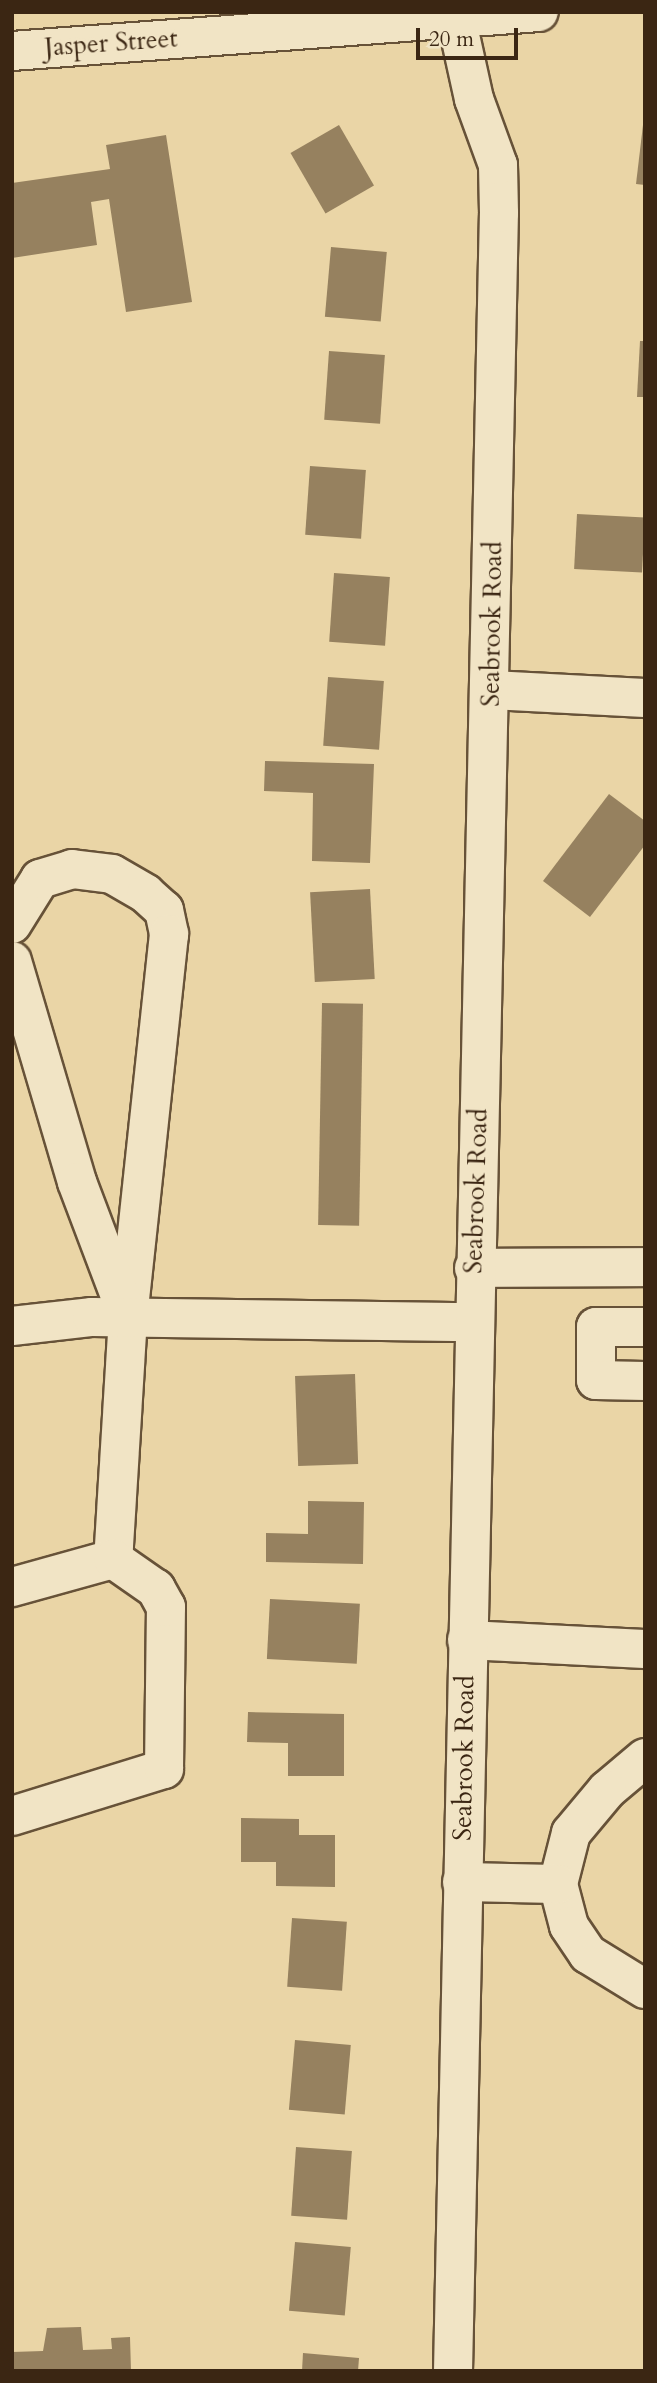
<!DOCTYPE html>
<html>
<head>
<meta charset="utf-8">
<style>
  body { margin:0 }
  #map { position:relative; width:657px; height:2383px; overflow:hidden; background:#ead5a6; font-family:Cardo,serif }
  div>[style] { position:absolute }
  .building>* { inset:0; background:#96815f; transform-origin:0 0 }
  .roads { filter:drop-shadow(2px 0 #675238) drop-shadow(-2px 0 #675238) drop-shadow(0 2px #675238) drop-shadow(0 -2px #675238) }
  .minor>* { height:38px; margin:-19px; padding:0 19px; transform-origin:19px; border-radius:19px; background:#f1e4c5 }
  span { translate:-50% -50%; white-space:nowrap; text-align:center; line-height:1.15; -webkit-text-stroke:5px #f1e4c5; paint-order:stroke }
  .street-label { font-size:26px; color:#3b2613 }
  .frame { position:absolute; inset:0; border:14px solid #3b2613; pointer-events:none }
  .scale { position:absolute; left:416px; top:28px; width:102px; height:32px; box-sizing:border-box; border:4px solid #3b2613; border-top:0; padding-left:9px; font-size:21px; line-height:24px; white-space:nowrap; color:#3b2613; -webkit-text-stroke:5px #f1e4c5; paint-order:stroke }
</style>
</head>
<body>
<div id="map">
  <div class="building">
    <i style="clip-path:polygon(645px 108px,645px 185px,636px 184px)"></i>
    <i style="left:339px;top:125px;width:70px;height:56px;rotate:60deg"></i>
    <i style="clip-path:polygon(166px 135px,192px 302px,126px 312px,109px 199px,91px 202px,97px 245px,12px 258px,12px 183px,110px 169px,106px 145px)"></i>
    <i style="left:331px;top:247px;width:56px;height:70px;rotate:5deg"></i>
    <i style="clip-path:polygon(640px 341px,645px 341px,645px 397px,637px 397px)"></i>
    <i style="left:329px;top:351px;width:56px;height:69px;rotate:4deg"></i>
    <i style="left:310px;top:466px;width:56px;height:69px;rotate:4deg"></i>
    <i style="left:577px;top:514px;width:68px;height:55px;rotate:3deg"></i>
    <i style="left:334px;top:573px;width:56px;height:69px;rotate:4deg"></i>
    <i style="left:328px;top:677px;width:56px;height:69px;rotate:4deg"></i>
    <i style="clip-path:polygon(265px 761px,374px 764px,370px 863px,312px 861px,313px 793px,264px 791px)"></i>
    <i style="clip-path:polygon(609px 794px,645px 821px,645px 845px,590px 917px,543px 881px)"></i>
    <i style="left:370px;top:889px;width:90px;height:60px;rotate:87deg"></i>
    <i style="left:322px;top:1003px;width:41px;height:222px;rotate:1deg"></i>
    <i style="left:355px;top:1374px;width:90px;height:60px;rotate:88deg"></i>
    <i style="clip-path:polygon(308px 1501px,364px 1502px,363px 1564px,266px 1562px,266px 1533px,308px 1534px)"></i>
    <i style="left:270px;top:1599px;width:90px;height:60px;rotate:3deg"></i>
    <i style="clip-path:polygon(248px 1712px,344px 1714px,344px 1776px,288px 1776px,288px 1743px,247px 1742px)"></i>
    <i style="clip-path:polygon(241px 1818px,299px 1819px,299px 1835px,335px 1835px,335px 1887px,276px 1886px,276px 1862px,241px 1862px)"></i>
    <i style="left:292px;top:1918px;width:55px;height:69px;rotate:4deg"></i>
    <i style="left:295px;top:2040px;width:56px;height:70px;rotate:5deg"></i>
    <i style="left:296px;top:2147px;width:56px;height:69px;rotate:4deg"></i>
    <i style="left:295px;top:2242px;width:56px;height:69px;rotate:5deg"></i>
    <i style="clip-path:polygon(81px 2327px,83px 2350px,112px 2349px,111px 2338px,130px 2337px,131px 2371px,12px 2371px,12px 2352px,43px 2351px,47px 2328px)"></i>
    <i style="clip-path:polygon(303px 2353px,359px 2358px,358px 2371px,302px 2371px)"></i>
  </div>
  <div class="roads">
    <div class="minor">
      <i style="left:12px;top:51px;width:528px;rotate:-4.23deg"></i>
      <i style="left:491px;top:690px;width:154px;rotate:3deg"></i>
      <i style="left:12px;top:924px;width:53px;rotate:-58.1deg"></i>
      <i style="left:40px;top:879px;width:34px;rotate:-17deg"></i>
      <i style="left:72px;top:869px;width:40px;rotate:7.1deg"></i>
      <i style="left:112px;top:874px;width:39px;rotate:30deg"></i>
      <i style="left:146px;top:894px;width:24px;rotate:42deg"></i>
      <i style="left:164px;top:910px;width:25px;rotate:78deg"></i>
      <i style="left:169px;top:934px;width:385px;rotate:96.1deg"></i>
      <i style="left:128px;top:1317px;width:242px;rotate:93.5deg"></i>
      <i style="left:113px;top:1559px;width:105px;rotate:164.5deg"></i>
      <i style="left:12px;top:961px;width:230px;rotate:73.6deg"></i>
      <i style="left:77px;top:1182px;width:139px;rotate:69.3deg"></i>
      <i style="left:474px;top:1268px;width:171px;rotate:-0.3deg"></i>
      <i style="left:12px;top:1326px;width:81px;rotate:-6.4deg"></i>
      <i style="left:92px;top:1317px;width:380px;rotate:0.8deg"></i>
      <i style="left:645px;top:1327px;width:49px;rotate:180deg"></i>
      <i style="left:596px;top:1327px;width:53px;rotate:90deg"></i>
      <i style="left:596px;top:1380px;width:49px;rotate:1.2deg"></i>
      <i style="left:467px;top:1640px;width:178px;rotate:2.9deg"></i>
      <i style="left:645px;top:1758px;width:50px;rotate:139.9deg"></i>
      <i style="left:607px;top:1790px;width:56px;rotate:129.9deg"></i>
      <i style="left:571px;top:1833px;width:53px;rotate:104.3deg"></i>
      <i style="left:558px;top:1884px;width:43px;rotate:75.3deg"></i>
      <i style="left:569px;top:1926px;width:34px;rotate:56deg"></i>
      <i style="left:588px;top:1954px;width:67px;rotate:31.6deg"></i>
      <i style="left:12px;top:1816px;width:159px;rotate:-17.2deg"></i>
      <i style="left:164px;top:1769px;width:162px;rotate:-89.3deg"></i>
      <i style="left:166px;top:1607px;width:21px;rotate:-119deg"></i>
      <i style="left:156px;top:1589px;width:52px;rotate:-145.1deg"></i>
      <i style="left:462px;top:1882px;width:96px;rotate:1.2deg"></i>
      <i style="left:453px;top:2371px;width:2158px;rotate:-88.78deg"></i>
      <i style="left:499px;top:213px;width:48px;rotate:-91.2deg"></i>
      <i style="left:498px;top:165px;width:70px;rotate:-110deg"></i>
      <i style="left:474px;top:99px;width:84px;rotate:-102.4deg"></i>
    </div>
  </div>
  <div class="street-label">
    <span style="left:111px;top:43px;rotate:-4deg">Jasper Street</span>
    <span style="left:492px;top:624px;rotate:-89deg">Seabrook Road</span>
    <span style="left:476px;top:1191px;rotate:-88deg">Seabrook Road</span>
    <span style="left:464px;top:1758px;rotate:-89deg">Seabrook Road</span>
  </div>
  <div class="frame"></div>
  <div class="scale">20 m</div>
</div>
</body>
</html>
